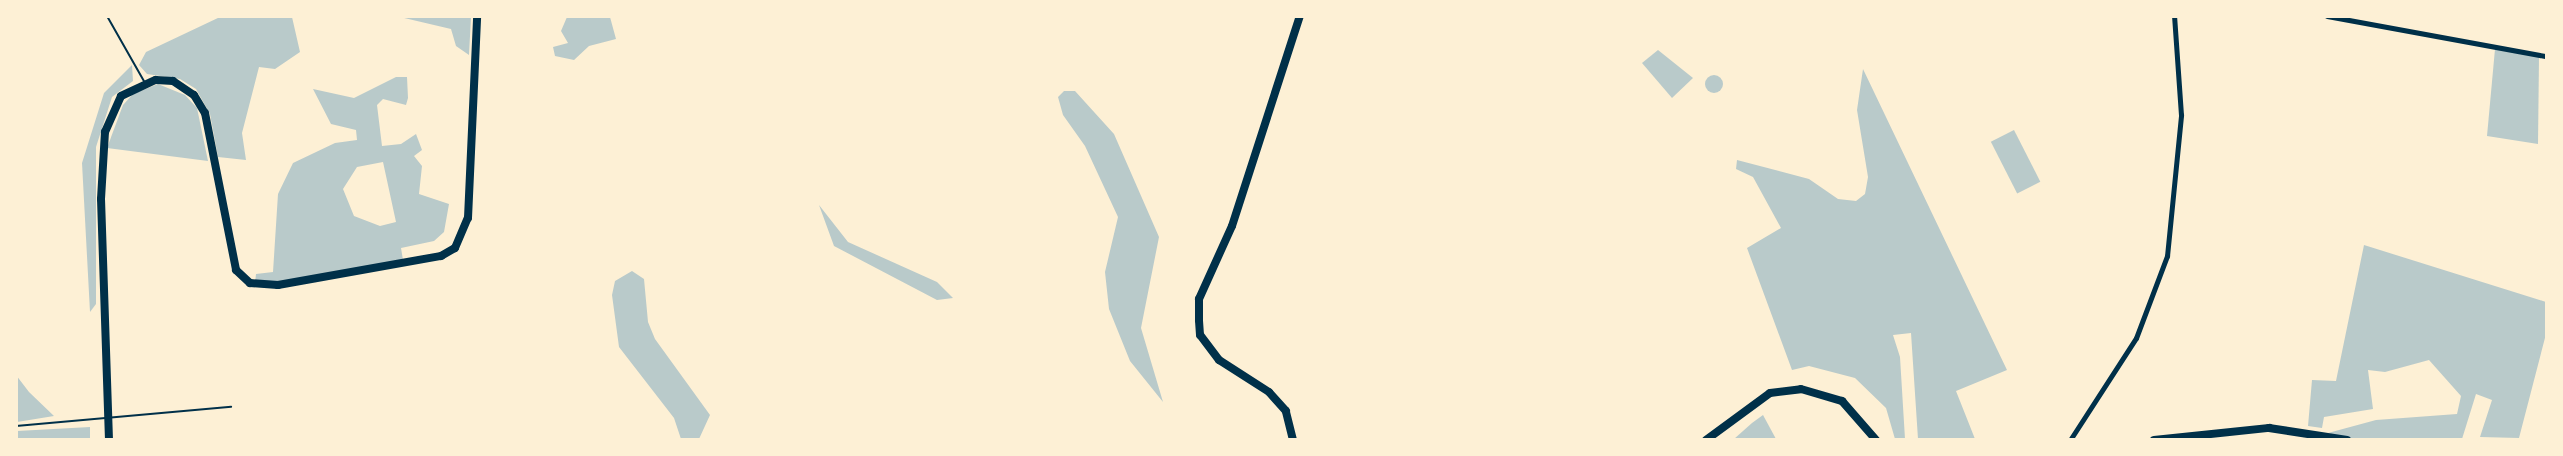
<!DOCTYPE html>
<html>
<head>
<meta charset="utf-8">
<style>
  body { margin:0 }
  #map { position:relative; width:2563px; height:456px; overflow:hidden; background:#fdf0d5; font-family:"Varela Round",sans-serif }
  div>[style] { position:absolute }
  .green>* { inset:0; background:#b9caca; transform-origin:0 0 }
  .round { border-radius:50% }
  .service>* { height:2px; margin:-1px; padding:0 1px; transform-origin:1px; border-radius:1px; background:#003049 }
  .minor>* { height:5px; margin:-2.5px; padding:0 2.5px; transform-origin:2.5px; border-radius:2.5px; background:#003049 }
  .secondary>* { height:8px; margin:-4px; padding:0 4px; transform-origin:4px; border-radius:4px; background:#003049 }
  span { translate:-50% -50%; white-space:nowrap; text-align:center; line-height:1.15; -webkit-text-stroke:4.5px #fdf0d5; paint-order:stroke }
  .frame { position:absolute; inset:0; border:18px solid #fdf0d5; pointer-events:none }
</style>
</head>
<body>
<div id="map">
  <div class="green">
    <i style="clip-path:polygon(220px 17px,292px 17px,300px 52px,275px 69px,259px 67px,242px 133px,246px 160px,218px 157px,210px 114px,196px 89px,180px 79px,147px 74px,139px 65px,146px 52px)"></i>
    <i style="clip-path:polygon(400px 17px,471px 17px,469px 55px,456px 46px,451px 29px)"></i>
    <i style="clip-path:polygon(567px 17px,610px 17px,616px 39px,589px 46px,574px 60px,555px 56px,553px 47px,568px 43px,561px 31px)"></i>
    <i style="clip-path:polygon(2495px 49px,2539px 57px,2538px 144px,2487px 136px)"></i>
    <i style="clip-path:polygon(1658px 50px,1693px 78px,1672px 98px,1642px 63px)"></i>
    <i style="clip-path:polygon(132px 65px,133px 81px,112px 97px,96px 147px,96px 304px,90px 312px,82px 163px,104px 93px)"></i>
    <i style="clip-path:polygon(1863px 69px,2007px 370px,1956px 391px,1975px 439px,1918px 439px,1911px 333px,1893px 335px,1900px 357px,1905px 439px,1895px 439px,1886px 408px,1855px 378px,1809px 366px,1792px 370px,1747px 248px,1781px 228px,1753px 177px,1736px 169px,1737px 160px,1809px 179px,1838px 199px,1856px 201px,1865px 194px,1868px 177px,1857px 110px)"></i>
    <i class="round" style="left:1705px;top:75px;width:18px;height:18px"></i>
    <i style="clip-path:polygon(evenodd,396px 77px,407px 77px,408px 98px,406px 105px,383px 99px,377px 105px,382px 146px,401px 144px,416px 134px,422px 150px,414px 156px,422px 166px,419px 194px,449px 204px,444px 232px,434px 241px,401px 248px,403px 260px,284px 283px,255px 283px,256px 274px,273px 272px,278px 194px,293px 163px,335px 143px,357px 140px,356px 130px,331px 124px,313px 89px,354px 98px,396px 77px,383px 162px,396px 222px,380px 226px,354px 216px,343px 189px,357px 167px,383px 162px)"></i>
    <i style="clip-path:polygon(158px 84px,185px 95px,197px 108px,208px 161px,107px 148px,123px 105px,133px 94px)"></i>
    <i style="clip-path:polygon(1064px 91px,1075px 91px,1114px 134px,1159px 237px,1141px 328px,1163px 402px,1130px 361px,1109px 309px,1105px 272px,1118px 217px,1085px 146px,1063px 115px,1058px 97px)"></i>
    <i style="left:2014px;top:130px;width:58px;height:26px;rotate:63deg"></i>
    <i style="clip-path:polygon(819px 205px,848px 242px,937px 282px,953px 298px,937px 300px,834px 246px)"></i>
    <i style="clip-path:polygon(2364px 245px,2546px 302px,2546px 334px,2519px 438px,2480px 437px,2492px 400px,2476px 394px,2462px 439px,2349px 440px,2328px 433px,2376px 420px,2457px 414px,2461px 396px,2429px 360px,2385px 372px,2368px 370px,2373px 409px,2324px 417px,2322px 428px,2308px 426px,2312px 380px,2336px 381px)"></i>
    <i style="clip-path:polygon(632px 271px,644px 279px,648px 322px,655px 339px,710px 415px,699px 439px,681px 439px,674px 418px,619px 347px,612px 295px,615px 281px)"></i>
    <i style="clip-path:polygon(16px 375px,29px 392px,54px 416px,17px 422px)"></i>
    <i style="clip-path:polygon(1763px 415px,1776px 439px,1734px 439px,1752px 423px)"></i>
    <i style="clip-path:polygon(90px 427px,90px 439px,17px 439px,17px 431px)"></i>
  </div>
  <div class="service">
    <i style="left:107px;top:16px;width:77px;rotate:60.4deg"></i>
    <i style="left:16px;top:426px;width:216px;rotate:-5.1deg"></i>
  </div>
  <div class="minor">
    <i style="left:2327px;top:16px;width:223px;rotate:10.4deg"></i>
    <i style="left:2070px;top:440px;width:121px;rotate:-57.1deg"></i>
    <i style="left:2136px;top:338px;width:88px;rotate:-69.3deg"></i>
    <i style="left:2167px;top:256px;width:142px;rotate:-84.3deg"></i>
    <i style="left:2181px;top:115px;width:99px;rotate:-94deg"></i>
  </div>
  <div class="secondary">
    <i style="left:109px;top:440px;width:241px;rotate:-91.9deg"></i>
    <i style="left:101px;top:199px;width:67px;rotate:-86.6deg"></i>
    <i style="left:105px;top:132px;width:39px;rotate:-66deg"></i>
    <i style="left:121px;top:96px;width:38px;rotate:-25deg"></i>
    <i style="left:156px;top:80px;width:17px;rotate:3deg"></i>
    <i style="left:173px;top:81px;width:25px;rotate:34deg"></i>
    <i style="left:194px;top:95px;width:21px;rotate:59deg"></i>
    <i style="left:205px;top:113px;width:160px;rotate:78.8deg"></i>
    <i style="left:236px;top:270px;width:19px;rotate:43deg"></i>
    <i style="left:250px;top:283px;width:28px;rotate:4deg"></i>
    <i style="left:278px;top:285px;width:166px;rotate:-10.1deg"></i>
    <i style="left:441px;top:256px;width:16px;rotate:-30deg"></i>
    <i style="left:455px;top:248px;width:33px;rotate:-67deg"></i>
    <i style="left:468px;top:218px;width:202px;rotate:-87.4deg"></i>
    <i style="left:1293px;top:440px;width:30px;rotate:-104deg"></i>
    <i style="left:1286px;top:411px;width:25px;rotate:-132deg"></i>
    <i style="left:1269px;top:392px;width:59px;rotate:-147.4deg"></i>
    <i style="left:1219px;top:360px;width:31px;rotate:-127deg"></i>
    <i style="left:1200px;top:335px;width:15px;rotate:-94deg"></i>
    <i style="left:1199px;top:320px;width:21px;rotate:-90deg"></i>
    <i style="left:1199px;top:299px;width:80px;rotate:-65.7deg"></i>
    <i style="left:1232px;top:226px;width:221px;rotate:-72.1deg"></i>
    <i style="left:1706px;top:440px;width:79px;rotate:-36.3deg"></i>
    <i style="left:1770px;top:393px;width:31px;rotate:-7deg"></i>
    <i style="left:1801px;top:389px;width:43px;rotate:16.3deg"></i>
    <i style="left:1842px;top:401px;width:52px;rotate:48.9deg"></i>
    <i style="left:2154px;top:440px;width:116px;rotate:-6deg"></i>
    <i style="left:2269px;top:428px;width:79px;rotate:8.7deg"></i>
  </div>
  <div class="frame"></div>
</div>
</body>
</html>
